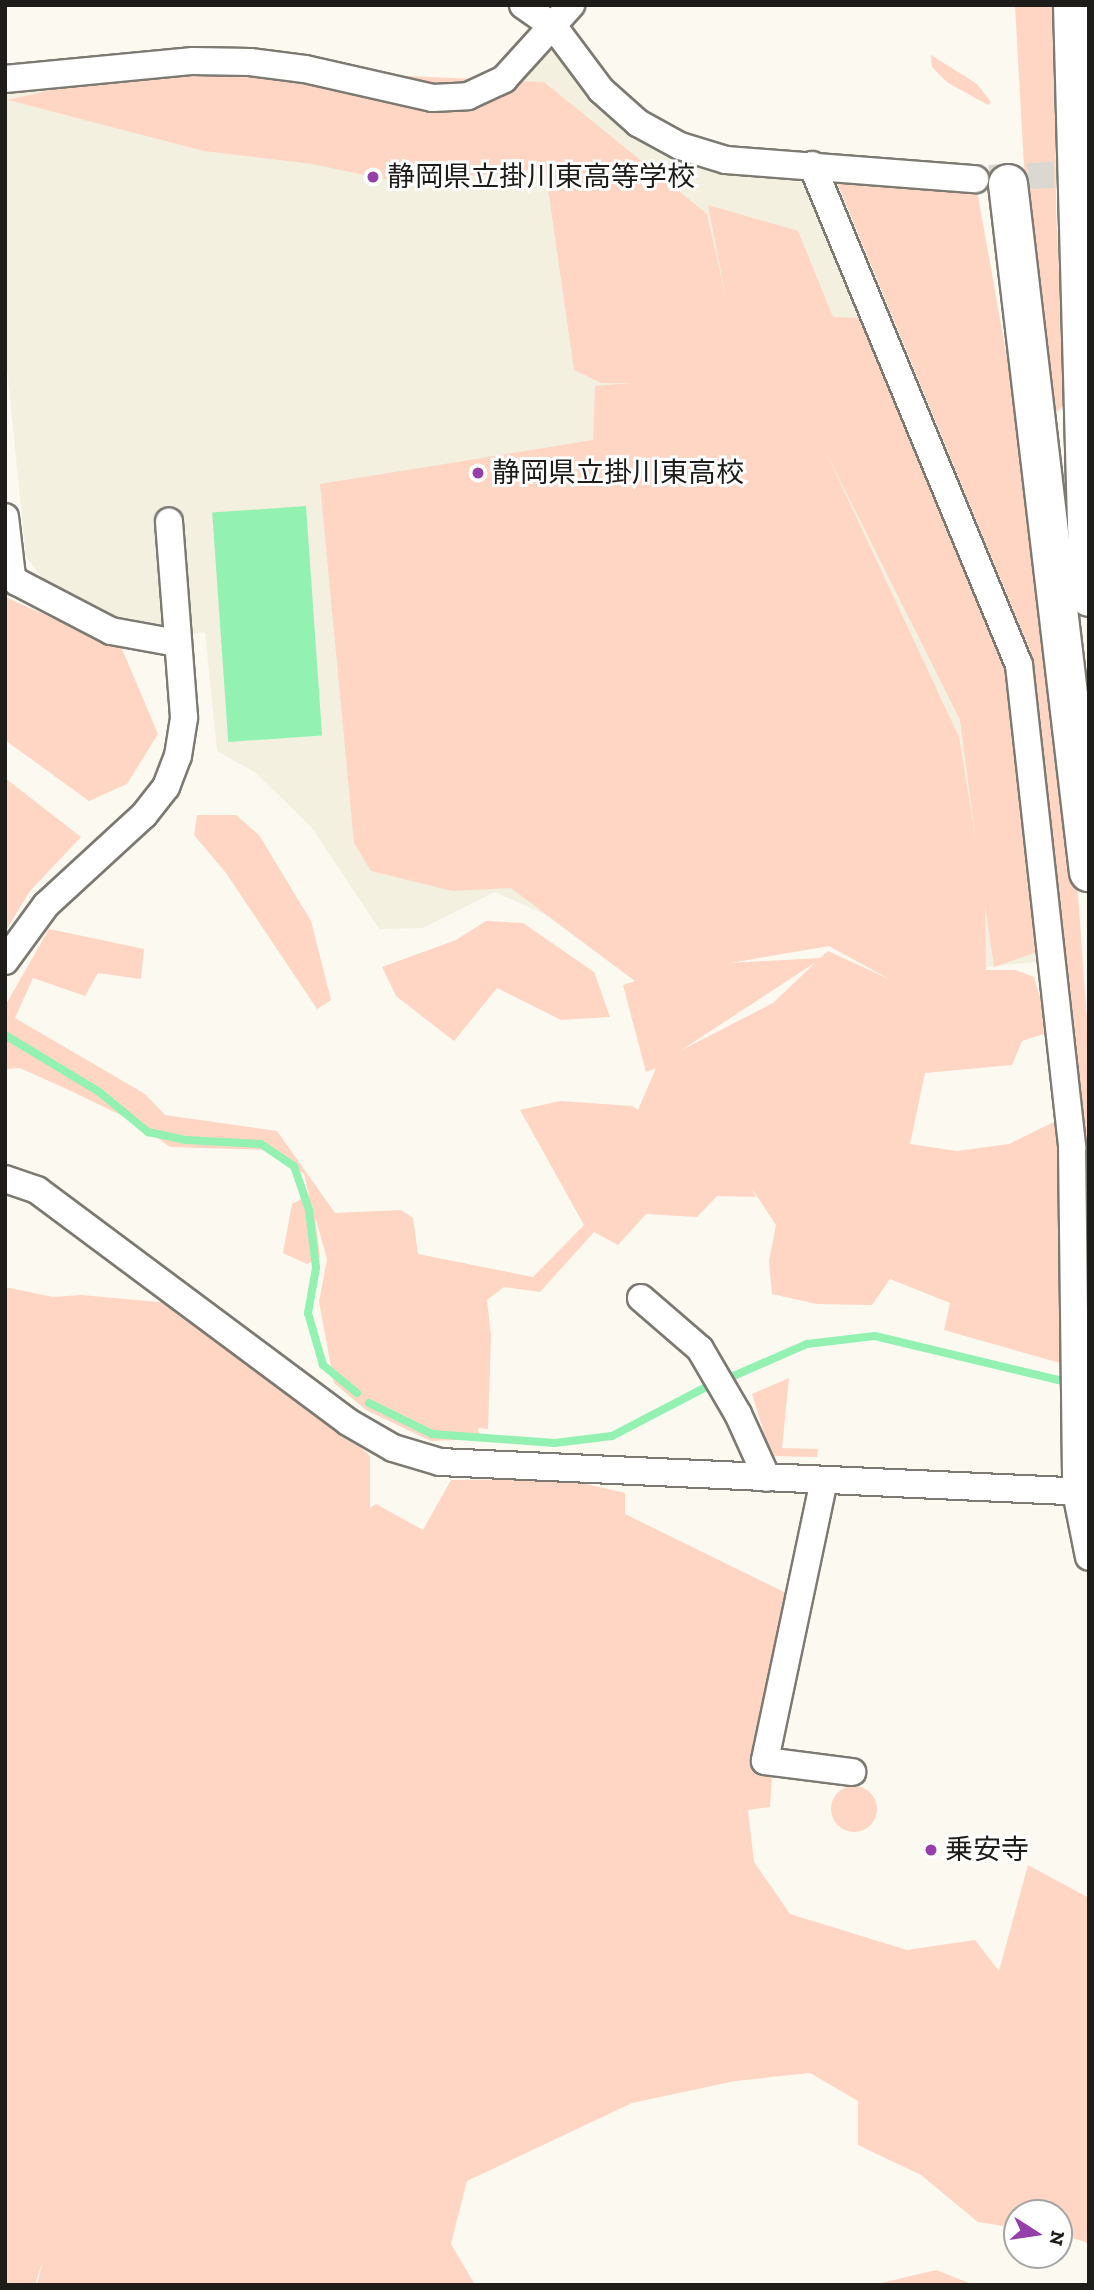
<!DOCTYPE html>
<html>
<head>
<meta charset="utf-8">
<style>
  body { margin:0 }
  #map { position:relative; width:1094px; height:2290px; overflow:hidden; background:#fbf9f0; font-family:"Zilla Slab","Noto Sans JP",serif }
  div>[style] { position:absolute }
  .built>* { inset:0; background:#f3f0df }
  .green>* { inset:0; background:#ffd5c4 }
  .round { border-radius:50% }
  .water>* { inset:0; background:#93f1b2; transform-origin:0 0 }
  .stream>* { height:8px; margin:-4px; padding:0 4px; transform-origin:4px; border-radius:4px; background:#93f1b2 }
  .minor-tunnel>* { height:26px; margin-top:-13px; transform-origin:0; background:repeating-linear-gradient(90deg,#dad8d0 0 26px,transparent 0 39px) }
  .roads { filter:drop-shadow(2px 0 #7c7a72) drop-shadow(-2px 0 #7c7a72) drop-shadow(0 2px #7c7a72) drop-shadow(0 -2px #7c7a72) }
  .minor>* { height:26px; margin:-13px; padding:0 13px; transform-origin:13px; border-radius:13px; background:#fff }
  .motorway>* { height:38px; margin:-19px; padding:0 19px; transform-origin:19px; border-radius:19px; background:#fff }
  .dots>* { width:19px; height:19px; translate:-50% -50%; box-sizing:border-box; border:4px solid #fff; border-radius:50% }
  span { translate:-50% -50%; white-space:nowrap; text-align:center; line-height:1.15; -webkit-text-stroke:6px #fff; paint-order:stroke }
  .poi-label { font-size:28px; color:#1e1d1a }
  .left { translate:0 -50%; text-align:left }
  .frame { position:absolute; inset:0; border:7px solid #1e1d1a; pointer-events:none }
  .north { position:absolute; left:1003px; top:2199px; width:70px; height:70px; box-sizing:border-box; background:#fff; border:2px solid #a5a5a3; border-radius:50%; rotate:102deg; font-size:19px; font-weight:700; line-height:28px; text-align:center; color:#1e1d1a }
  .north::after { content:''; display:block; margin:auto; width:24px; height:32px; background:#953fab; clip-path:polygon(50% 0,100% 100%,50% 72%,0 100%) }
</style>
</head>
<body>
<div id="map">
  <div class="built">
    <i style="clip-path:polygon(560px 35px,676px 154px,812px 165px,832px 214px,1053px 960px,931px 973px,910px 990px,829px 946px,688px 968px,635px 981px,544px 914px,495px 892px,423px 928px,379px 929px,313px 829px,256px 773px,217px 751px,205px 632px,153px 639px,66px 608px,26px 557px,5px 348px,5px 79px,484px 88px)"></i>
  </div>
  <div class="green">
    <i style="clip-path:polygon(1015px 5px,1055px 5px,1056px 211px,1066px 404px,1052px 416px,1024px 166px)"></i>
    <i style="clip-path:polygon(931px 55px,977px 84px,991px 102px,988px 105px,948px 83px,932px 67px)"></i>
    <i style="clip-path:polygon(evenodd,157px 65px,544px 82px,707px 214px,726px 299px,708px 205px,798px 231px,833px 317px,866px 318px,1019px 665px,1050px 927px,1029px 648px,836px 180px,975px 179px,1061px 661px,1089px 1047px,1089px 1445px,1064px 1124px,1067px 1365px,944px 1330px,950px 1303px,890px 1279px,872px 1305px,817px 1304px,772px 1294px,769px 1261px,776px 1225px,751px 1187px,756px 1197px,717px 1196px,697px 1217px,646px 1214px,618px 1245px,594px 1232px,540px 1292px,504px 1287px,487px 1300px,491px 1335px,488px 1429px,478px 1428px,480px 1439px,431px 1441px,366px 1410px,334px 1383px,319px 1302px,327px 1259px,315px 1216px,320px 1257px,307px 1264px,283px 1253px,292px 1204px,309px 1195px,304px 1174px,269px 1150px,170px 1147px,137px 1123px,71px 1091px,20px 1068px,5px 1069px,5px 1006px,49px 929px,144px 949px,141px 979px,98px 973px,85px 996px,33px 978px,15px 1018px,145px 1094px,165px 1115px,277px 1131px,335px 1213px,401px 1210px,413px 1218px,418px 1254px,533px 1277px,584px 1225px,520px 1110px,560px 1101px,632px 1106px,638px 1110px,656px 1068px,646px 1072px,623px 985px,635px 981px,511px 888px,452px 891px,371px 871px,354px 843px,320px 484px,593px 440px,595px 386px,632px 383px,601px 383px,574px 370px,545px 168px,408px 184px,312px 164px,204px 151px,8px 100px,157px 65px,824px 448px,960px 720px,976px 841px,959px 737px,824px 448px,157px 65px,985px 905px,994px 967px,1051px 947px,1064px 1117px,1009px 1144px,957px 1151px,910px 1144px,925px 1073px,1012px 1065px,1022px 1041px,1050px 1032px,1034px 977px,1015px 970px,986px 970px,985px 905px,157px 65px,829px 946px,891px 980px,828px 951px,820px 958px,730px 963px,829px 946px,157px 65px,816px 962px,773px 1003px,680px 1051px,816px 962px)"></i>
    <i style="clip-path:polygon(5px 597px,122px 649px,158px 734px,127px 784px,89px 801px,5px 740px)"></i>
    <i style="clip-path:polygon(5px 778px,81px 837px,30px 891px,5px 932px)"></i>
    <i style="clip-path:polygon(197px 815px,236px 815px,259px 835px,311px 921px,331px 1000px,317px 1009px,226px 873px,194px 835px)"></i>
    <i style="clip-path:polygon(486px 921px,523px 923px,594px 972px,610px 1017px,561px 1020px,497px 988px,454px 1041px,396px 996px,382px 967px,456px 940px)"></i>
    <i style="clip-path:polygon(5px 1287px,53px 1297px,81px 1295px,192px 1305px,286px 1375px,370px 1456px,370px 1508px,376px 1504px,423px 1530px,451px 1480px,564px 1479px,625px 1493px,625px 1514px,786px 1593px,765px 1761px,772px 1775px,770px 1807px,748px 1810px,754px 1862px,790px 1914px,907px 1950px,975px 1940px,999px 1971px,1028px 1865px,1089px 1898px,1089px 2243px,1059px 2234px,1059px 2213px,1017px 2213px,1017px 2228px,978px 2222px,921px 2175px,858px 2145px,858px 2101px,810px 2073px,735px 2081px,632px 2103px,467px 2181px,451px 2244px,475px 2285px,37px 2285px,43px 2260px,35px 2285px,5px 2285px)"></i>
    <i style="clip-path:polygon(789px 1378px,782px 1448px,818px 1449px,817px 1457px,771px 1456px,752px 1394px)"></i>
    <i class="round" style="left:831px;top:1786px;width:46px;height:46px"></i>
    <i style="clip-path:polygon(936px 2270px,969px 2283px,993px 2285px,873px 2285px)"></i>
  </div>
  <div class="water">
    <i style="left:306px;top:506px;width:230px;height:94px;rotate:86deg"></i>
  </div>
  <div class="stream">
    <i style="left:5px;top:1035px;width:109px;rotate:31.1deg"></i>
    <i style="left:98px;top:1091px;width:65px;rotate:39.4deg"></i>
    <i style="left:148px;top:1132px;width:39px;rotate:12deg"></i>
    <i style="left:186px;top:1140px;width:75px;rotate:3.1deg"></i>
    <i style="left:261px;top:1144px;width:40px;rotate:34deg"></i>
    <i style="left:294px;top:1166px;width:46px;rotate:71.2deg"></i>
    <i style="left:309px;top:1210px;width:58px;rotate:83.1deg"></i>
    <i style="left:316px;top:1268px;width:46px;rotate:100.1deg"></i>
    <i style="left:308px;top:1313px;width:54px;rotate:73.9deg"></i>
    <i style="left:323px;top:1365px;width:44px;rotate:39.5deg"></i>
    <i style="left:731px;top:1377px;width:83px;rotate:-23.5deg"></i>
    <i style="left:807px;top:1344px;width:68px;rotate:-6.7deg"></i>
    <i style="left:875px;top:1336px;width:196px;rotate:13.5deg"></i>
    <i style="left:369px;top:1403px;width:70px;rotate:26.2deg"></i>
    <i style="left:432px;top:1434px;width:123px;rotate:4.2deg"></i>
    <i style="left:555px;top:1443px;width:57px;rotate:-7deg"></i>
    <i style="left:612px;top:1436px;width:108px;rotate:-27.5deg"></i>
  </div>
  <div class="minor-tunnel">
    <i style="left:989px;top:178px;width:100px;rotate:-2.9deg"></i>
  </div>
  <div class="roads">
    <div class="minor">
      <i style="left:523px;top:5px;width:38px;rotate:35deg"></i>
      <i style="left:554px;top:27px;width:79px;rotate:53.3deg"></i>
      <i style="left:601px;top:90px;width:50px;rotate:41.7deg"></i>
      <i style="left:638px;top:123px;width:48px;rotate:28.7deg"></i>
      <i style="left:680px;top:146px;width:48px;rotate:16.9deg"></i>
      <i style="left:726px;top:160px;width:250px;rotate:4.4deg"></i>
      <i style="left:5px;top:79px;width:189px;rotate:-5.5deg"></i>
      <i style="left:193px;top:61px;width:57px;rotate:1deg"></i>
      <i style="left:250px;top:62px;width:55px;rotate:7.3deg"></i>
      <i style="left:305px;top:69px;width:131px;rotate:12.8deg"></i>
      <i style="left:433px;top:98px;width:35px;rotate:-3deg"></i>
      <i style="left:468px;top:96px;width:40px;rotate:-25deg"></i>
      <i style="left:504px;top:79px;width:100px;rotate:-47.8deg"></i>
      <i style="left:812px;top:165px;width:541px;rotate:67.51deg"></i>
      <i style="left:1019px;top:665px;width:485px;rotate:83.7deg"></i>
      <i style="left:1072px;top:1147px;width:345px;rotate:89.3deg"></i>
      <i style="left:1076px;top:1492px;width:66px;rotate:78.7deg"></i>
      <i style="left:5px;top:517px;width:60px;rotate:83.3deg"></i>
      <i style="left:12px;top:577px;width:7px;rotate:45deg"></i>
      <i style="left:17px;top:582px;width:106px;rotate:27.5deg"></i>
      <i style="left:111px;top:631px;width:67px;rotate:10.3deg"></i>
      <i style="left:5px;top:961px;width:69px;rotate:-53.8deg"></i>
      <i style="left:46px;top:905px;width:133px;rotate:-42.6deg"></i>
      <i style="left:144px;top:815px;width:36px;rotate:-52deg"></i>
      <i style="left:166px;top:787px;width:33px;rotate:-69deg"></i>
      <i style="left:178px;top:756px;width:39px;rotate:-81deg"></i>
      <i style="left:184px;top:717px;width:196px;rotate:-94.4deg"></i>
      <i style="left:5px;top:1179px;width:34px;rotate:19deg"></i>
      <i style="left:37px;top:1190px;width:388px;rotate:36.7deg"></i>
      <i style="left:348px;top:1422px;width:52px;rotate:30deg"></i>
      <i style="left:393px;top:1448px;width:49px;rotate:16.6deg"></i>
      <i style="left:440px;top:1462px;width:650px;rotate:2.65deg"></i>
      <i style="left:641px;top:1298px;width:78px;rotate:40.8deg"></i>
      <i style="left:700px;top:1349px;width:75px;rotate:59.7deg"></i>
      <i style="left:738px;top:1414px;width:70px;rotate:65.6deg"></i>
      <i style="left:824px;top:1480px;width:287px;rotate:101.9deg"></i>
      <i style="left:765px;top:1761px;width:88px;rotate:7.2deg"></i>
    </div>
    <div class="motorway">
      <i style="left:1073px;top:5px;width:592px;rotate:88.45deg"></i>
      <i style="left:1008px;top:184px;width:693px;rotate:83.29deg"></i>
    </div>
  </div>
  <div class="dots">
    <i style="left:373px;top:177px;background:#953fab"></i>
    <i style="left:478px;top:473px;background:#953fab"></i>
    <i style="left:931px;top:1850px;background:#953fab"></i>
  </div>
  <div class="poi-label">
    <span class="left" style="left:387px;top:177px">静岡県立掛川東高等学校</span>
    <span class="left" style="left:492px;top:473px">静岡県立掛川東高校</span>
    <span class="left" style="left:945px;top:1850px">乗安寺</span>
  </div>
  <div class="frame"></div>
  <div class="north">N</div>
</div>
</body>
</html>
